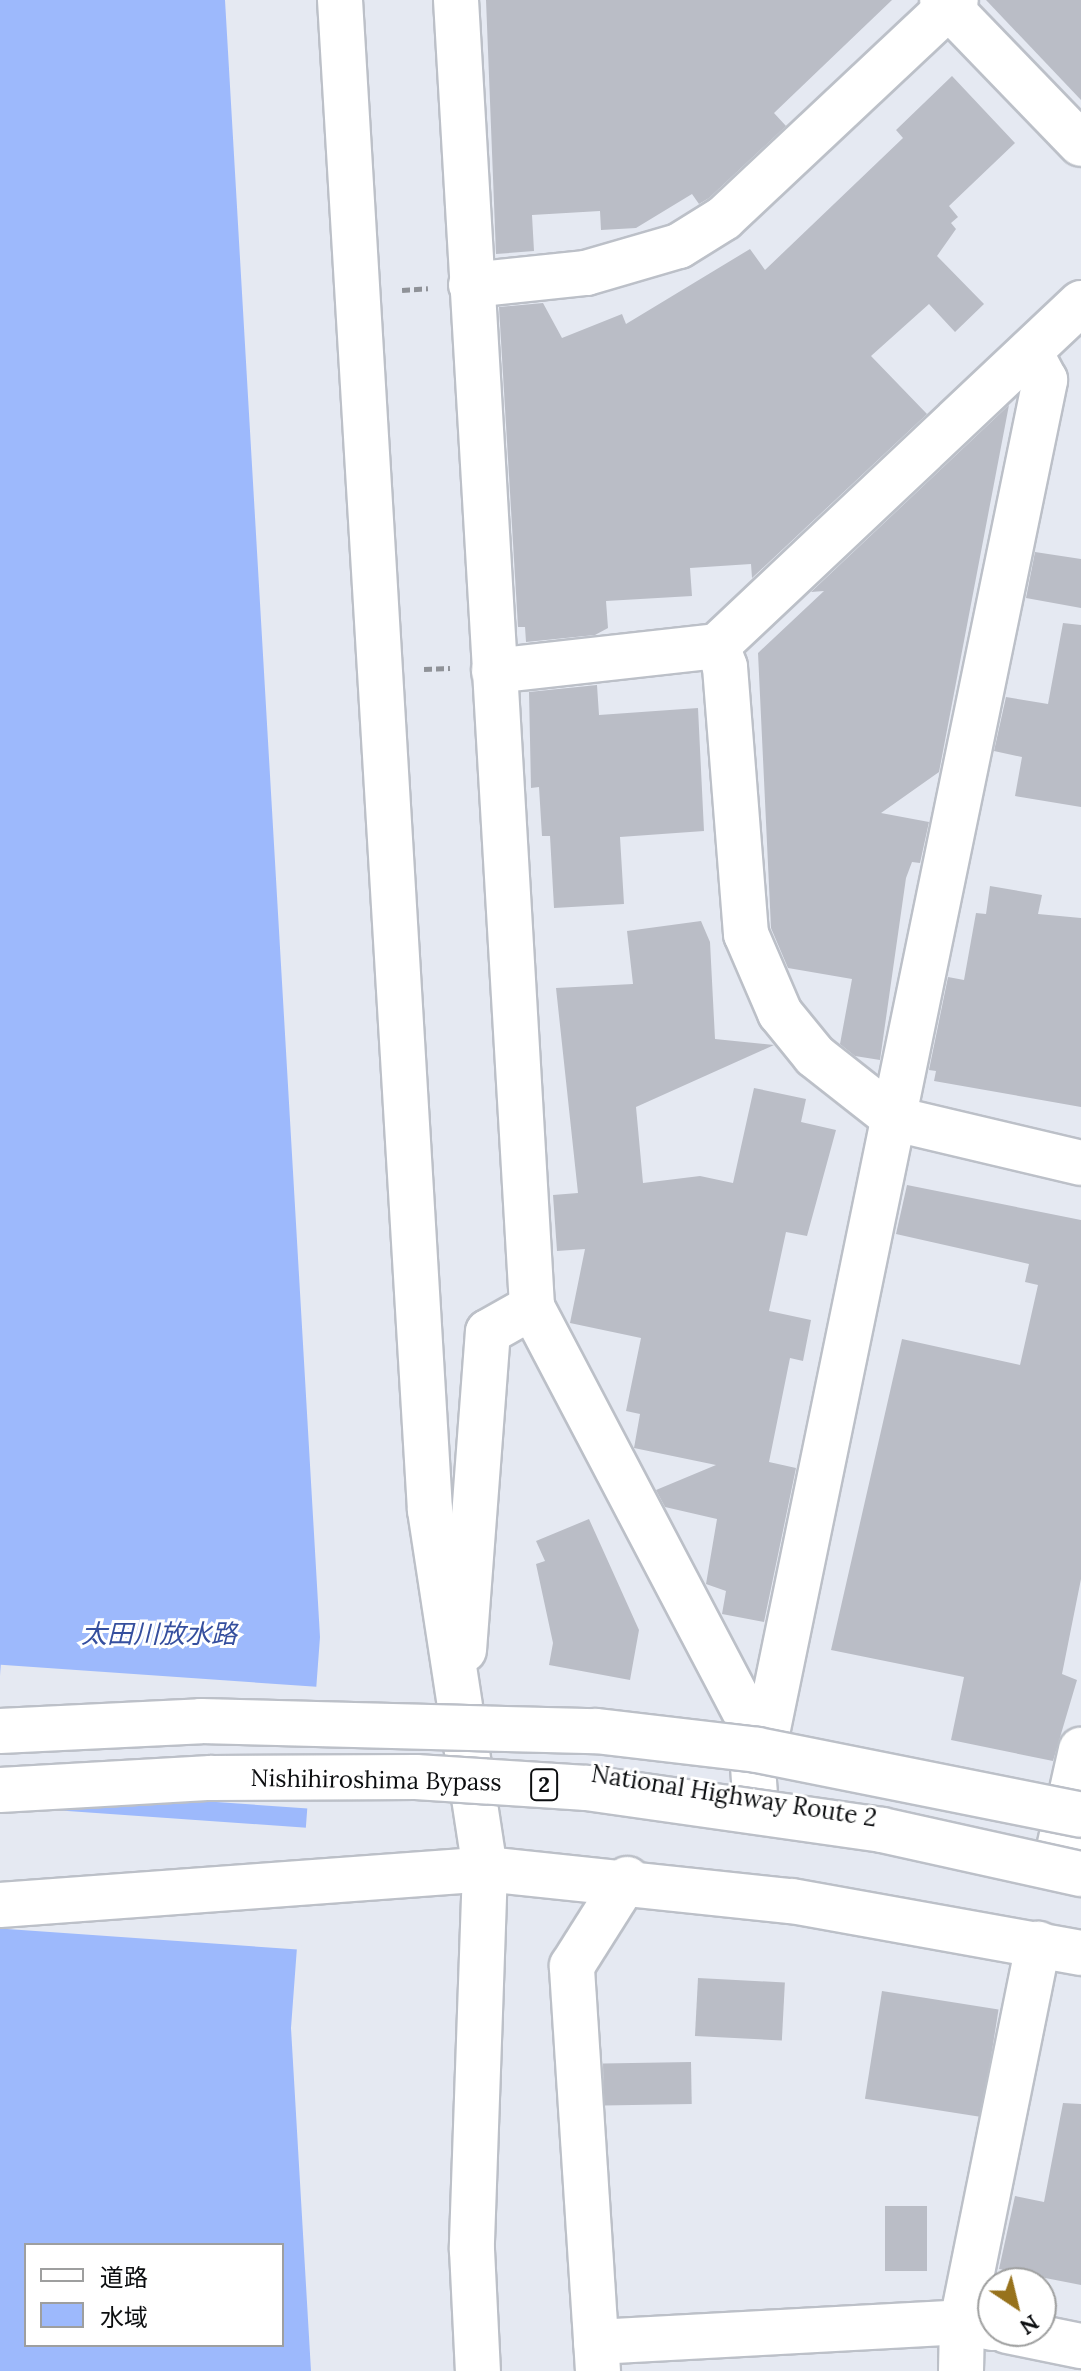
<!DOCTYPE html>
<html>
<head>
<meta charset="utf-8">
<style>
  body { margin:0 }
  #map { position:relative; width:1081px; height:2371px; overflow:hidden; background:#e5e9f2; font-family:Lora,"Noto Sans JP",serif }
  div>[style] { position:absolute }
  .water>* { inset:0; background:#9db9fc }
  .pier>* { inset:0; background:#e5e9f2; transform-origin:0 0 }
  .building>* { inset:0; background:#babdc6; transform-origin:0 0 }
  .path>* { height:5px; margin-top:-2.5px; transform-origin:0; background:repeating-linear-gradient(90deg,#8f9298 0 8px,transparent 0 12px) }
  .roads { filter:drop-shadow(2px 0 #bcc0c8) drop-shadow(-2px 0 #bcc0c8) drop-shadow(0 2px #bcc0c8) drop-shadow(0 -2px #bcc0c8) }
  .minor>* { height:44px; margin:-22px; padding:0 22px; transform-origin:22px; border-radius:22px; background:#fff }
  .highway>* { height:44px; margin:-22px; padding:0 22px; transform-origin:22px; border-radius:22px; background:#fff }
  .bridges { filter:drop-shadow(2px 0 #bcc0c8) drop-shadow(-2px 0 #bcc0c8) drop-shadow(0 2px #bcc0c8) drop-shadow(0 -2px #bcc0c8) }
  .highway-bridge>* { height:44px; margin:-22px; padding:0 22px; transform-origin:22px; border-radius:22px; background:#fff }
  span { translate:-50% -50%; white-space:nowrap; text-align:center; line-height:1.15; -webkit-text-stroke:6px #fff; paint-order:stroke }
  .shield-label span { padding:2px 6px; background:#fff; border:2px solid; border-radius:6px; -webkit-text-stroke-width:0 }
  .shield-label { font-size:22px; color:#0c0e10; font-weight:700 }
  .street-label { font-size:24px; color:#0c0e10 }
  .water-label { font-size:26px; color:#354f9e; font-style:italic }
  .legend { position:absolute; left:24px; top:2243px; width:260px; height:104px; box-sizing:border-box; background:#fff; border:2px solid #9e9f9f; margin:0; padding:10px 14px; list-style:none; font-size:24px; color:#0c0e10 }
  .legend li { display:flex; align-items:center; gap:16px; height:40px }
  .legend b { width:40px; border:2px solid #9e9f9f }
  .north { position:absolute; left:977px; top:2267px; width:80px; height:80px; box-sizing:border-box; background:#fff; border:2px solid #9e9f9f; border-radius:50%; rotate:145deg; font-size:22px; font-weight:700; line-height:32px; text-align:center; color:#0c0e10 }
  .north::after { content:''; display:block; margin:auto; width:28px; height:36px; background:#97721c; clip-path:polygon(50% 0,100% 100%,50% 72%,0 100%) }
</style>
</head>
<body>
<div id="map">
  <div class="water">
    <i style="clip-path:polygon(evenodd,0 0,225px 0,320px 1637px,291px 2028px,311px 2371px,0 2371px,0 0,26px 2245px,282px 2245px,282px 2345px,26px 2345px,26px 2245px)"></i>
  </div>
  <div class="pier">
    <i style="left:320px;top:1687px;width:122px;height:320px;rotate:94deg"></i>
    <i style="left:310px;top:1828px;width:122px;height:311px;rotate:94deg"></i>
  </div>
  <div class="building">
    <i style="clip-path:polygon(486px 0,892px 0,774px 113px,786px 126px,709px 198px,699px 204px,692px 194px,636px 228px,601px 230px,600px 211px,532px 215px,534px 251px,496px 254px)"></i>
    <i style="clip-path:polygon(986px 0,1081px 0,1081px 100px)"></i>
    <i style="clip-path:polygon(952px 76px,1015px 143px,949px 206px,958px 217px,951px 223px,956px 229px,937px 256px,984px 304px,955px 332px,929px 304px,871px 356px,927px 414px,752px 578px,751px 564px,690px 568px,692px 596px,606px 601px,608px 628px,595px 635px,526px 642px,525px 627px,518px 627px,499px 307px,543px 303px,562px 338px,622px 314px,626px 324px,750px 249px,765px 270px,903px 138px,896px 130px)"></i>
    <i style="clip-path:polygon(1009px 405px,939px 772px,881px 813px,929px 822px,920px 863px,912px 862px,906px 878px,880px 1060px,855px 1056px,840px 1044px,852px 979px,788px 968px,771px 928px,758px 653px,824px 591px,811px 592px)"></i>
    <i style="clip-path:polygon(1035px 552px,1081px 559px,1081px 608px,1026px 598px)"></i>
    <i style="clip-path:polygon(1063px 623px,1081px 625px,1081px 807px,1015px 796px,1022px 757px,994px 751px,1006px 697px,1048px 704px)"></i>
    <i style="clip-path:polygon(597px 685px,599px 715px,698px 708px,704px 831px,620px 837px,624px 904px,554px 908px,550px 836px,542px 836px,539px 787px,531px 788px,529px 692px)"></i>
    <i style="clip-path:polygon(990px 886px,1042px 895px,1038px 914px,1081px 918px,1081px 1107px,934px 1081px,936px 1071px,929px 1070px,948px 977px,964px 980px,976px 913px,986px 914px)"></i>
    <i style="clip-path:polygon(701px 921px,710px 942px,715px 1039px,774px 1045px,636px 1107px,643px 1183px,700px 1176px,733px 1183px,754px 1088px,806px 1099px,801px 1122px,836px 1130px,807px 1236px,786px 1232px,769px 1311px,811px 1320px,803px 1361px,790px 1358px,769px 1462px,796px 1468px,764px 1622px,722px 1614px,726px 1591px,706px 1584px,717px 1519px,665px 1507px,656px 1490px,716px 1465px,634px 1448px,640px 1414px,626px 1411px,641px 1338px,570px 1323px,585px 1249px,557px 1251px,553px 1195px,578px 1193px,556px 988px,633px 984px,627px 931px)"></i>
    <i style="clip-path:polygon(907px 1185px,1081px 1220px,1081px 1579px,1062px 1674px,1077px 1680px,1053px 1761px,951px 1740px,964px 1677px,831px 1650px,902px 1339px,1020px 1365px,1038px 1285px,1025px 1282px,1029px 1264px,896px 1234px)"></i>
    <i style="clip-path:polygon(589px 1519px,639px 1630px,630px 1680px,549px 1665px,553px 1643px,536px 1564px,545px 1561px,536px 1541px)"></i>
    <i style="left:698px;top:1978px;width:87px;height:58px;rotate:3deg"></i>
    <i style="left:882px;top:1991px;width:118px;height:109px;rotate:9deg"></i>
    <i style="left:691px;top:2062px;width:42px;height:88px;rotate:89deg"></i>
    <i style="clip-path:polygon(1063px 2103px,1081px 2104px,1081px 2285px,999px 2269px,1015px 2196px,1044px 2202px)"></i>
    <i style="left:885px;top:2206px;width:42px;height:65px"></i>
  </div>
  <div class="path">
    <i style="left:402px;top:290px;width:26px;rotate:-4deg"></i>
    <i style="left:424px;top:669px;width:26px;rotate:-2deg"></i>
  </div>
  <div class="roads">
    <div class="minor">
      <i style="left:340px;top:0;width:1513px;rotate:86.59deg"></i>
      <i style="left:430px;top:1510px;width:363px;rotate:81.3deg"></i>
      <i style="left:485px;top:1869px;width:381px;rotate:92deg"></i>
      <i style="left:472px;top:2250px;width:121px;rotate:87.2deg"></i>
      <i style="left:456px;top:0;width:1309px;rotate:86.67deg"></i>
      <i style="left:532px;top:1307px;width:469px;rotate:62.3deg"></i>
      <i style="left:750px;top:1722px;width:74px;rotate:86.1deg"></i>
      <i style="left:942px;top:0;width:200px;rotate:46deg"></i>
      <i style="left:471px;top:285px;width:116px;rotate:-6deg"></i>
      <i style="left:586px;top:273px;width:97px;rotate:-16.2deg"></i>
      <i style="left:679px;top:246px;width:53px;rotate:-31.9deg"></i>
      <i style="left:724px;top:218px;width:318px;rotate:-43.2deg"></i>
      <i style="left:717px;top:646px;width:22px;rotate:69deg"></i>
      <i style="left:725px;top:667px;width:268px;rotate:85.5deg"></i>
      <i style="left:746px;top:934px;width:86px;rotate:66.7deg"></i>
      <i style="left:780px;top:1013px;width:55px;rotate:50.9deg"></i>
      <i style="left:815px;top:1056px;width:102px;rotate:38.2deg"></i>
      <i style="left:895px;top:1119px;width:191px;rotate:13.3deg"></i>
      <i style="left:494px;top:671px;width:224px;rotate:-6.4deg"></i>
      <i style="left:717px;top:646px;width:500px;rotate:-43.3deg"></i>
      <i style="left:464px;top:1650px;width:319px;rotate:-85.7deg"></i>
      <i style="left:488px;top:1332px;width:51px;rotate:-29.6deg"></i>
      <i style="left:762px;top:1758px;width:1407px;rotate:-78.39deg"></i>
      <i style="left:1045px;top:380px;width:32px;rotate:-118deg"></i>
      <i style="left:1057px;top:1857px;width:110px;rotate:-77.4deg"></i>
      <i style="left:1007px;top:2331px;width:76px;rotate:11.5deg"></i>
      <i style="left:596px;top:2342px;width:367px;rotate:-3.1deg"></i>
      <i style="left:962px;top:2322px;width:32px;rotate:11deg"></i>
      <i style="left:598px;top:2371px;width:406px;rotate:-93.7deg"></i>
      <i style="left:572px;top:1966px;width:103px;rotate:-57.7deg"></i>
      <i style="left:961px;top:2371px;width:49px;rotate:-88.8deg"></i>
      <i style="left:962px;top:2322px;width:386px;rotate:-78.6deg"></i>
    </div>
    <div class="highway">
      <i style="left:0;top:1905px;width:486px;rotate:-4.2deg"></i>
      <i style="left:485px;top:1869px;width:309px;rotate:6deg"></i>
      <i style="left:792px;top:1901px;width:294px;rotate:10.2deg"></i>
    </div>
  </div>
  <div class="bridges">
    <div class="highway-bridge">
      <i style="left:0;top:1731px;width:201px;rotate:-2.8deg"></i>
      <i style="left:201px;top:1721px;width:395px;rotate:1.5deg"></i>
      <i style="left:596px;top:1731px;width:162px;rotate:6.7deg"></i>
      <i style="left:757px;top:1750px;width:330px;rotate:11.3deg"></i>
      <i style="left:0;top:1790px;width:211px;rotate:-3.3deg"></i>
      <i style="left:211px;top:1778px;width:205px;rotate:-0.3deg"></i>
      <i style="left:416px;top:1777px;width:171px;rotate:3.7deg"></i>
      <i style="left:587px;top:1788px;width:298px;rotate:8.1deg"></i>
      <i style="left:882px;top:1830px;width:204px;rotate:12.5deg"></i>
    </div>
  </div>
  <div class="shield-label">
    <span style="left:544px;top:1785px">2</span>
  </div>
  <div class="street-label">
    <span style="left:376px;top:1780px;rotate:1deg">Nishihiroshima Bypass</span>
    <span style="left:734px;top:1796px;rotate:9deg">National Highway Route 2</span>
  </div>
  <div class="water-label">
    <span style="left:159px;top:1634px">太田川放水路</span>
  </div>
  <ul class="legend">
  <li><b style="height:10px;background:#fff"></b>道路</li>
  <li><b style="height:22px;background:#9db9fc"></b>水域</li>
  </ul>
  <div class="north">N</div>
</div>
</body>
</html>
